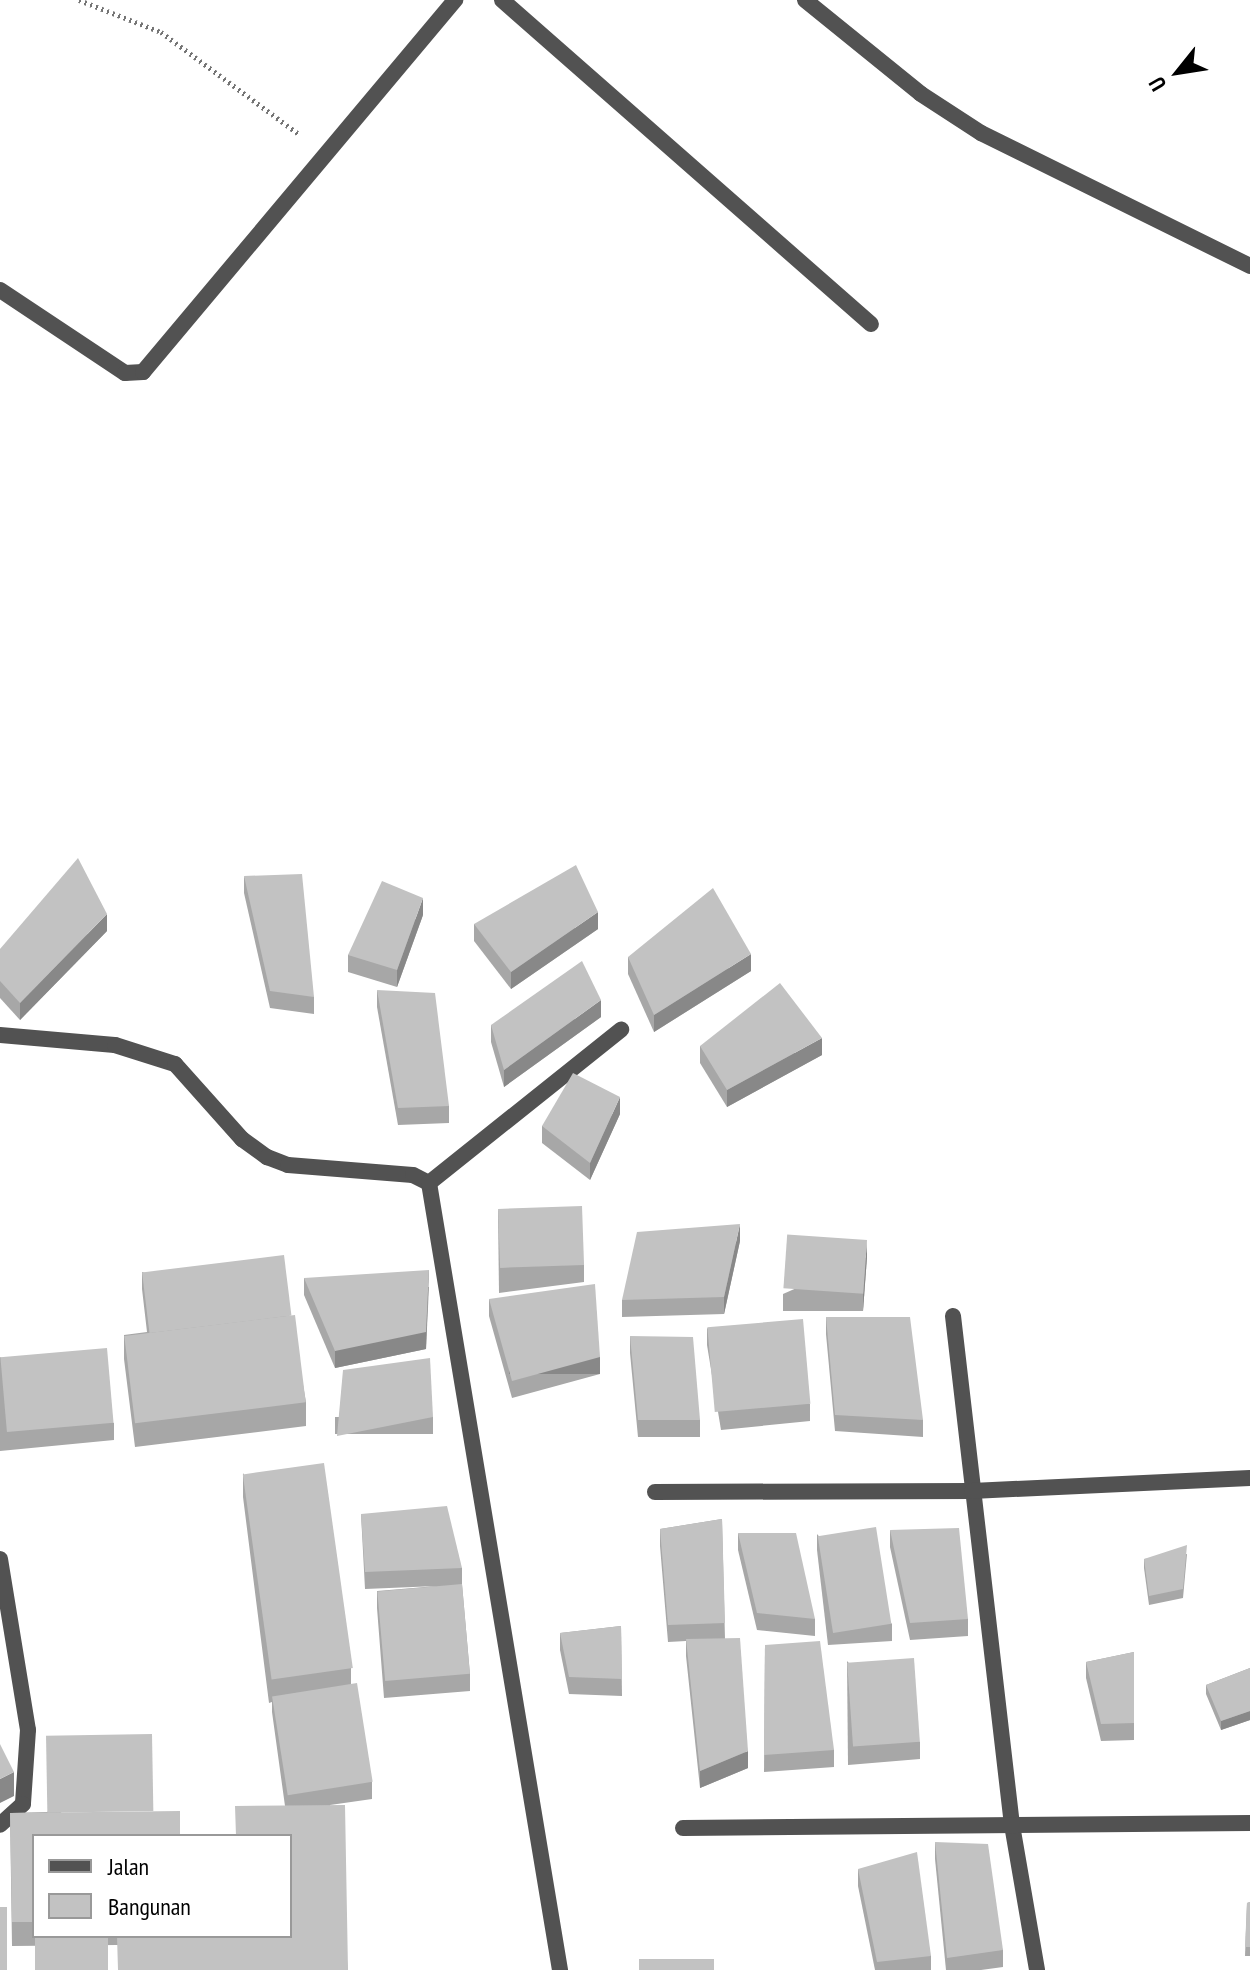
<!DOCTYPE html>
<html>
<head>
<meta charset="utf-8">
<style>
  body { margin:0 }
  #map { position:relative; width:1250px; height:1970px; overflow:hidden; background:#fff; font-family:"PT Sans Narrow",sans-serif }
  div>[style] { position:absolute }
  .path>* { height:5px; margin-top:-2.5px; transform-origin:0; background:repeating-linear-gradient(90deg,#747474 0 2px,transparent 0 6px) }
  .minor>* { height:16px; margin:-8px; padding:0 8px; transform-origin:8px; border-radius:8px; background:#525252 }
  .tertiary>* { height:16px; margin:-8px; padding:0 8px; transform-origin:8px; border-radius:8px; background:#525252 }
  .wall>* { inset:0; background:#a7a7a7; transform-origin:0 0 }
  .shaded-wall>* { inset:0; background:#888; transform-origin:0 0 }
  .building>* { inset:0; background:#c2c2c2; transform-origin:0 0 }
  span { translate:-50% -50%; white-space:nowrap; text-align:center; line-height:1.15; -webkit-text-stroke:6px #fff; paint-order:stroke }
  .legend { position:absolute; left:32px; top:1834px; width:260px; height:104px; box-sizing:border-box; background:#fff; border:2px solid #999; margin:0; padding:10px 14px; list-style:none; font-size:24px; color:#000 }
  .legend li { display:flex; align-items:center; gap:16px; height:40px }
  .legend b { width:40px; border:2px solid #999 }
  .north { position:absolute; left:1138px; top:32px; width:80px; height:80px; -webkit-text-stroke:6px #fff; paint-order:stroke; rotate:240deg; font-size:22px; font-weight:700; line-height:32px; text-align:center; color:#000 }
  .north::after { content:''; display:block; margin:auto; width:28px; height:36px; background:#000; clip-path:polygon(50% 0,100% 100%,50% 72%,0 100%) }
</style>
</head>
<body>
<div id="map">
  <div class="path">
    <i style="left:79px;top:0;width:88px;rotate:21.3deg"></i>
    <i style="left:161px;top:32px;width:173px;rotate:36.5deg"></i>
  </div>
  <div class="minor">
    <i style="left:502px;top:0;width:491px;rotate:41.3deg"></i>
    <i style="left:0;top:290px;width:150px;rotate:33.6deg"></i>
    <i style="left:125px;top:373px;width:18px;rotate:-3deg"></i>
    <i style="left:143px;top:372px;width:486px;rotate:-50deg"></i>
    <i style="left:0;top:1035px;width:115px;rotate:5deg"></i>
    <i style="left:115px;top:1045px;width:63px;rotate:17.6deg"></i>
    <i style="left:175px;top:1064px;width:101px;rotate:48.2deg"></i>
    <i style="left:242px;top:1139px;width:31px;rotate:36deg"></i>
    <i style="left:267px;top:1157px;width:22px;rotate:21deg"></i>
    <i style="left:288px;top:1165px;width:125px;rotate:4.6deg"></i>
    <i style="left:413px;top:1175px;width:18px;rotate:27deg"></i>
    <i style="left:429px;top:1183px;width:798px;rotate:80.55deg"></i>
    <i style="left:429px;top:1183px;width:246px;rotate:-38.6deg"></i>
    <i style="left:953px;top:1316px;width:512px;rotate:83.39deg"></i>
    <i style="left:1012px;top:1825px;width:147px;rotate:80.2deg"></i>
    <i style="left:655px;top:1492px;width:317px;rotate:-0.2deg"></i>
    <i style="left:972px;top:1491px;width:278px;rotate:-2.7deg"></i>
    <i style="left:0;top:1559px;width:173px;rotate:80.7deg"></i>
    <i style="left:28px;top:1730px;width:74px;rotate:93.9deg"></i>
    <i style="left:23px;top:1804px;width:31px;rotate:138deg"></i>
    <i style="left:683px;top:1828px;width:567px;rotate:-0.51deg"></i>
  </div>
  <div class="tertiary">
    <i style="left:805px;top:0;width:149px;rotate:39deg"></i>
    <i style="left:921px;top:94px;width:72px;rotate:33deg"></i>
    <i style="left:981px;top:133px;width:300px;rotate:26.3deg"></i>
  </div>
  <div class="wall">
    <i style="clip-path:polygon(244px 876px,314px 997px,314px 1014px,270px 1008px,244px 893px)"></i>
    <i style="clip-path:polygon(423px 915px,397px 987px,348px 972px,348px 955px)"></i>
    <i style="clip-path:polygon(474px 924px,598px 929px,511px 989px,474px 941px)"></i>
    <i style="clip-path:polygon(107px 931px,20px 1020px,0 998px,0 949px)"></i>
    <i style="clip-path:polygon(628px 957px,751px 971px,654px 1032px,628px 974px)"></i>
    <i style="clip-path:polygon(377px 990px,449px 1106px,449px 1123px,398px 1125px,377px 1007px)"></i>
    <i style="clip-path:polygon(601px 1017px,504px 1087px,491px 1042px,491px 1025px)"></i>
    <i style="clip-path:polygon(700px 1046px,822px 1055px,727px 1107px,700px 1063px)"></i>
    <i style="clip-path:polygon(620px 1114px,590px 1180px,542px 1143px,542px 1126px)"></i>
    <i style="clip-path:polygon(498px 1210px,584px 1265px,584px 1282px,499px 1293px)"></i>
    <i style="clip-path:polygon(740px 1241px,724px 1314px,622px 1317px,622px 1300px)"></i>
    <i style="clip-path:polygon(867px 1257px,863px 1311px,783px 1311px,783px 1294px)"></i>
    <i style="clip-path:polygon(142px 1272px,291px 1316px,306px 1402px,306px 1426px,135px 1447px,124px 1359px,124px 1335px,147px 1332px,142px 1289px)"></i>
    <i style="clip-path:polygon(304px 1278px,429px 1287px,426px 1349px,335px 1368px,304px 1295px)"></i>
    <i style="clip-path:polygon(489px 1299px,600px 1374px,512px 1398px,489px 1316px)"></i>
    <i style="clip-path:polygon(826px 1317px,923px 1420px,923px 1437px,835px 1431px,826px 1334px)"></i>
    <i style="clip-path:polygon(707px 1328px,810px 1404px,810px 1421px,721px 1430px,707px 1345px)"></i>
    <i style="clip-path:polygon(630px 1336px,700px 1420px,700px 1437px,638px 1437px,630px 1353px)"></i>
    <i style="clip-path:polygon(0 1357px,114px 1423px,114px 1440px,0 1451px)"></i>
    <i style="left:433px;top:1417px;width:17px;height:98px;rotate:90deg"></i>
    <i style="clip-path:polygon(243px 1473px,351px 1668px,351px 1684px,372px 1782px,372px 1799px,330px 1805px,348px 1970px,117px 1945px,12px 1946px,10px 1813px,47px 1812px,152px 1734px,34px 1836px,34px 1936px,290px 1936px,285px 1806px,272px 1712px,272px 1702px,269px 1703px,243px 1497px)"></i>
    <i style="clip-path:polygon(361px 1514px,462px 1568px,462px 1584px,470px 1674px,470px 1691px,384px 1698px,377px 1608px,377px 1591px,437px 1586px,365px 1589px)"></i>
    <i style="clip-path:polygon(722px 1519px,725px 1639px,748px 1768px,700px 1788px,686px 1656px,686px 1641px,668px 1642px,660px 1546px,660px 1529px)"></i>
    <i style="clip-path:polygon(890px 1530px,968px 1619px,968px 1636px,910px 1640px,890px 1547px)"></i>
    <i style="clip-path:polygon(738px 1533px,815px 1619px,815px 1636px,757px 1630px,738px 1550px)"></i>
    <i style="clip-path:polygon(817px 1534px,892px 1624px,892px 1641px,828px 1645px,817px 1550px)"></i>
    <i style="clip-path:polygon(1187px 1554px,1183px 1598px,1149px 1605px,1144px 1568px,1144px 1559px)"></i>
    <i style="clip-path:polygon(621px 1626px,622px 1696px,569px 1694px,560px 1650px,560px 1633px)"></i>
    <i style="clip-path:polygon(765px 1645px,834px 1750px,834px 1767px,764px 1772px)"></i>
    <i style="clip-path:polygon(1134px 1652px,1134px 1740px,1101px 1741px,1086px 1678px,1086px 1662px)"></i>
    <i style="clip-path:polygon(847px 1661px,920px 1742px,920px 1759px,848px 1765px)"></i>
    <i style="clip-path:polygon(1250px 1668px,1250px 1720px,1221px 1730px,1206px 1694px,1206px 1685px)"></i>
    <i style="clip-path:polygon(935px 1842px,1003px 1950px,1003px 1967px,981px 1970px,946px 1970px,935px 1859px)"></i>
    <i style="clip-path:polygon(858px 1869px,931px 1956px,931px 1970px,875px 1970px,858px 1886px)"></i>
    <i style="clip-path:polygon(1250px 1902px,1250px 1956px,1245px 1956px,1247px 1903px)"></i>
  </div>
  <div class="shaded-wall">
    <i style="clip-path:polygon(423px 898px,423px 915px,397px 987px,397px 970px)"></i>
    <i style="clip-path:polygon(598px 912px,598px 929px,511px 989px,511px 972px)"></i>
    <i style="clip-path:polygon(107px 914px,107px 931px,20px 1020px,20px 1003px)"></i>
    <i style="clip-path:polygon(751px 954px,751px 971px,654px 1032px,654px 1015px)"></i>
    <i style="clip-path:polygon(601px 1000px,601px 1017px,504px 1087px,504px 1070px)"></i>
    <i style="clip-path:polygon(822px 1038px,822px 1055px,727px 1107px,727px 1090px)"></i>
    <i style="clip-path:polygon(620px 1097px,620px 1114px,590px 1180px,590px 1163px)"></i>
    <i style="clip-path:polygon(740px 1224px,740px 1241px,724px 1314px,724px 1297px)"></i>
    <i style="clip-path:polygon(867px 1240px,867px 1257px,863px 1311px,863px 1294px)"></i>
    <i style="clip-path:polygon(429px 1270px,426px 1349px,335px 1368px,335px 1351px)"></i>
    <i style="left:600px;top:1357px;width:17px;height:91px;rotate:90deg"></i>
    <i style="clip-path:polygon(1250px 1711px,1250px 1720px,1221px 1730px,1221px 1721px)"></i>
    <i style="clip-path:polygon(748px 1751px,748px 1768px,700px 1788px,700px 1771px)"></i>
    <i style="clip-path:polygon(14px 1772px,14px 1796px,0 1803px,0 1779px)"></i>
  </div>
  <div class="building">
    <i style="clip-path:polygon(78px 858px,107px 914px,20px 1003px,0 981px,0 949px)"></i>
    <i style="clip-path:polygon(576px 865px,598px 912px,511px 972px,474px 924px)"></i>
    <i style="clip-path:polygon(302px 874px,314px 997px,270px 991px,244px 876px)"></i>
    <i style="clip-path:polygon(382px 881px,423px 898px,397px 970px,348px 955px)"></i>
    <i style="clip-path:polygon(713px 888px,751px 954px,654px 1015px,628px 957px)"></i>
    <i style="clip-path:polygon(582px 961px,601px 1000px,504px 1070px,491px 1025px)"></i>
    <i style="clip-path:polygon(780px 983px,822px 1038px,727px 1090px,700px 1046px)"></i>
    <i style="clip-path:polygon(377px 990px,435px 993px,449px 1106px,398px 1108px)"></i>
    <i style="clip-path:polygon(573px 1073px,620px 1097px,590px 1163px,542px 1126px)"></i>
    <i style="left:582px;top:1206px;width:59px;height:84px;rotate:88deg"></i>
    <i style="clip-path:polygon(740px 1224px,724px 1297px,622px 1300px,637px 1232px)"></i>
    <i style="left:867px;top:1240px;width:54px;height:80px;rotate:94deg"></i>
    <i style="left:284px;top:1255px;width:61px;height:143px;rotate:83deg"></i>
    <i style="clip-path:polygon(429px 1270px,426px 1332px,335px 1351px,304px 1278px)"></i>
    <i style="clip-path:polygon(595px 1284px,600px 1357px,512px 1381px,489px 1299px)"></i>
    <i style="left:295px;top:1315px;width:88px;height:172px;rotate:83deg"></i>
    <i style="clip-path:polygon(826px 1317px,910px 1317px,923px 1420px,835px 1415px)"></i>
    <i style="left:803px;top:1319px;width:85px;height:96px;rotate:85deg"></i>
    <i style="clip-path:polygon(630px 1336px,693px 1337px,700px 1420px,638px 1420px)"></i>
    <i style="left:107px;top:1348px;width:75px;height:107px;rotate:85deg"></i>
    <i style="clip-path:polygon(430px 1358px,433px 1417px,337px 1436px,343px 1370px)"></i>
    <i style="left:324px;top:1463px;width:207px;height:82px;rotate:82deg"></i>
    <i style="clip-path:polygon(447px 1506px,462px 1568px,365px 1572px,361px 1514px)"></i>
    <i style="clip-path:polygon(722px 1519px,725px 1623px,668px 1625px,660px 1529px)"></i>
    <i style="left:876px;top:1527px;width:98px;height:59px;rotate:81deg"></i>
    <i style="clip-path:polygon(959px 1528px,968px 1619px,910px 1623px,890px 1530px)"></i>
    <i style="clip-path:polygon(738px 1533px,796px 1533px,815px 1619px,757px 1613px)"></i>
    <i style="clip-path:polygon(1187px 1545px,1183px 1589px,1149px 1596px,1144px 1559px)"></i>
    <i style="left:462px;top:1584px;width:90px;height:85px;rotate:85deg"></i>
    <i style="clip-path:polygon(621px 1626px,622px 1679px,569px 1677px,560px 1633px)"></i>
    <i style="clip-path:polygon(740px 1638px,748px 1751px,700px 1771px,686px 1639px)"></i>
    <i style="clip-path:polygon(820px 1641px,834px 1750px,764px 1755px,765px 1645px)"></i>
    <i style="clip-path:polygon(1134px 1652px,1134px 1723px,1101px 1724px,1086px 1662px)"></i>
    <i style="left:914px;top:1658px;width:84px;height:67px;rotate:86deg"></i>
    <i style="clip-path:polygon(1250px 1668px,1250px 1711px,1221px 1721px,1206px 1685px)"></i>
    <i style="left:357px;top:1683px;width:100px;height:86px;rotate:81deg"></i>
    <i style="left:152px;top:1734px;width:77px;height:106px;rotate:89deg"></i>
    <i style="clip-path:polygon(0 1744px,14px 1772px,0 1779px)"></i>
    <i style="clip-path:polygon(345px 1805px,348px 1970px,118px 1970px,117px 1936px,290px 1936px,290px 1836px,236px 1836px,235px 1806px)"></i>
    <i style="clip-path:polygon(180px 1811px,180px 1836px,34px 1836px,34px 1922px,12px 1922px,10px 1813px)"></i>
    <i style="clip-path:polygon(935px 1842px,988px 1844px,1003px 1950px,947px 1958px)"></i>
    <i style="clip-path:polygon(917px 1852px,931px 1956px,877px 1962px,858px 1869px)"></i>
    <i style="clip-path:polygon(1250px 1902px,1250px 1947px,1245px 1947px,1247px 1903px)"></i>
    <i style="left:0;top:1907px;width:7px;height:63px"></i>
    <i style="left:35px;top:1936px;width:73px;height:34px"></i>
    <i style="left:639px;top:1959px;width:75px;height:11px"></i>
  </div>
  <ul class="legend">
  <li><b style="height:10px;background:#525252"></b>Jalan</li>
  <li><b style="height:22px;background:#c2c2c2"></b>Bangunan</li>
  </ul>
  <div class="north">U</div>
</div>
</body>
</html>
